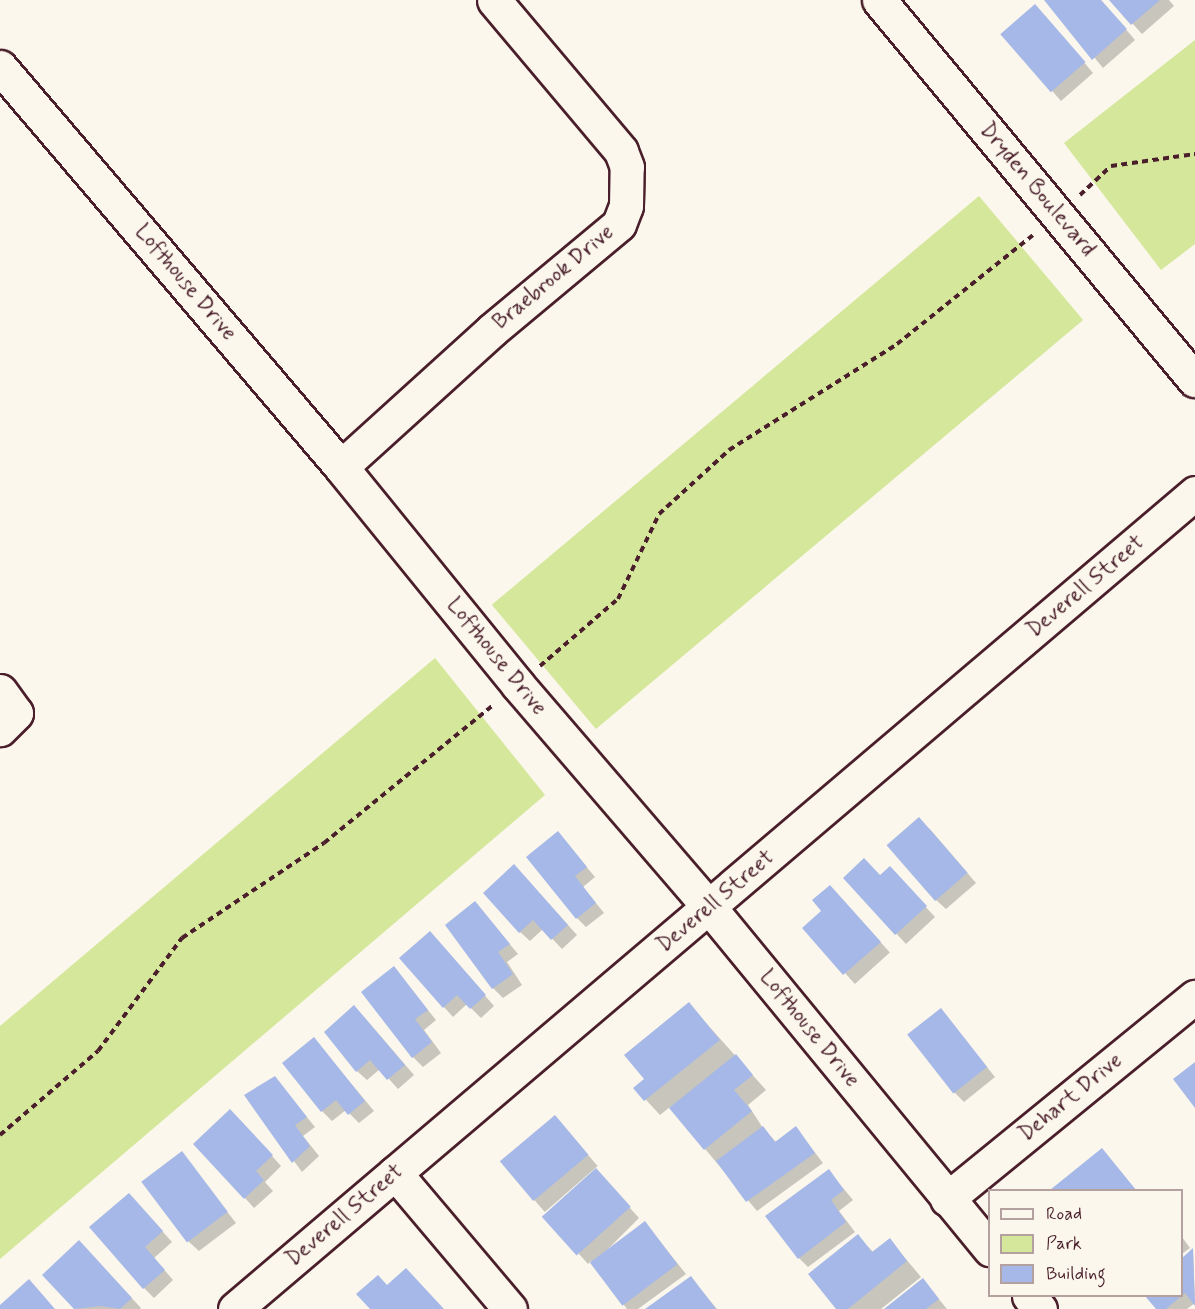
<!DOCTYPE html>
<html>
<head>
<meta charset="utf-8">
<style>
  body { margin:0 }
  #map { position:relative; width:1195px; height:1309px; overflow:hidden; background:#fbf7ec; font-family:Mynerve,sans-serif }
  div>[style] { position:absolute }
  .green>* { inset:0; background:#d5e79b; transform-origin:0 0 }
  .shadow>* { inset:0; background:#0003; transform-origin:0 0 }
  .building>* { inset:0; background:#a6b8e7; transform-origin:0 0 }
  .path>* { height:4px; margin-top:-2px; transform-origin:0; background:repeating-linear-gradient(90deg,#4a1f2b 0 6px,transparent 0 10.5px) }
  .roads { filter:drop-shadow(2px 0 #4a1f2b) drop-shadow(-2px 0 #4a1f2b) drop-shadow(0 2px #4a1f2b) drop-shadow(0 -2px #4a1f2b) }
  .minor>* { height:33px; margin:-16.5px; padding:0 16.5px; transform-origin:16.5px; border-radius:16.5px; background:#fbf7ec }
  span { translate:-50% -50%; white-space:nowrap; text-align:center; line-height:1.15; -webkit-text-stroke:5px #fbf7ec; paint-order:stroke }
  .street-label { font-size:22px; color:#4a1f2b }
  .legend { position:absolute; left:988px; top:1189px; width:195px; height:108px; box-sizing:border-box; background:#fbf7ec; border:2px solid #b4a19f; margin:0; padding:8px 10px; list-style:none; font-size:18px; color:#4a1f2b }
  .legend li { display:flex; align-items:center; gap:12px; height:30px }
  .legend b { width:30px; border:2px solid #b4a19f }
</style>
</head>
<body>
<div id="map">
  <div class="green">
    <i style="clip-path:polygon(1195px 40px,1195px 244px,1161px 270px,1064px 143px)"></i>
    <i style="left:979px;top:196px;width:162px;height:636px;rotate:50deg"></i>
    <i style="clip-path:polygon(435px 658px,545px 795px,0 1259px,0 1026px)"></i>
  </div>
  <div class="shadow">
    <i style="clip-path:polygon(1047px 0,1101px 0,1135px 40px,1103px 68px)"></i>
    <i style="clip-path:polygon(1111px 0,1169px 0,1174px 6px,1142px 34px)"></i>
    <i style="clip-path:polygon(1045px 16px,1093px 73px,1061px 101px,1003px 35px)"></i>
    <i style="clip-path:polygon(929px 828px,976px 883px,946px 909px,936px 900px)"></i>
    <i style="clip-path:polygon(558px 833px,595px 877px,583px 887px,604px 913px,586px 927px,577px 918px)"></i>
    <i style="clip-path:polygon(524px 876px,577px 935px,562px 949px,543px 929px,530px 941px,520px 932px)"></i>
    <i style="clip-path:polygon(845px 878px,899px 878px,935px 917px,906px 944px)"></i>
    <i style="left:839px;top:896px;width:76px;height:47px;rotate:48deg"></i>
    <i style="clip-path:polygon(484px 913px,518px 954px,507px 962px,522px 985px,503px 998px,493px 988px)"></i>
    <i style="clip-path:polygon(439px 943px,494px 1006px,481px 1018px,467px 1004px,453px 1017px,444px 1007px)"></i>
    <i style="clip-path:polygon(394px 968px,436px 1020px,424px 1030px,441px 1053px,423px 1067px,413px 1057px)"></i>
    <i style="clip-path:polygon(689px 1004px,766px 1090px,748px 1105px,763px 1128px,776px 1142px,796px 1128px,823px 1163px,757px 1211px,670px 1107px,660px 1115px,635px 1088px,646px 1079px)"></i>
    <i style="clip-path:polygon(941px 1010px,995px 1077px,964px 1102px,954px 1092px)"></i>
    <i style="clip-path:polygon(364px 1017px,414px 1075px,398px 1089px,380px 1069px,367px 1080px,357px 1071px)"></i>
    <i style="clip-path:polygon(314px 1039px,374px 1111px,359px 1123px,346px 1110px,332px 1121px,322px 1111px)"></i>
    <i style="clip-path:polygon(275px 1078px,315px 1127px,303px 1136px,319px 1156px,302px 1172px,246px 1096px)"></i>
    <i style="left:555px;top:1117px;width:65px;height:70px;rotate:49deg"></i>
    <i style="clip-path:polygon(240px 1120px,281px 1166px,265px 1182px,273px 1191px,254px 1208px,245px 1198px)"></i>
    <i style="clip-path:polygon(1102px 1150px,1136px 1190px,1052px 1190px)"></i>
    <i style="clip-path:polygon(181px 1153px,236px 1223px,199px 1251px,189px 1242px)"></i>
    <i style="clip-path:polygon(829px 1171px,853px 1200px,839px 1211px,855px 1232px,808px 1267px,799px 1258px)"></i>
    <i style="clip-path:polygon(605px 1180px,639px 1218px,603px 1254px,645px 1223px,686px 1274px,638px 1309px,627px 1309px,591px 1261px,588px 1264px,579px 1254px)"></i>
    <i style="clip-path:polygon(138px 1204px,172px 1242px,154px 1258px,173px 1280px,154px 1298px,144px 1288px)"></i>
    <i style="clip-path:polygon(858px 1236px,874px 1253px,890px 1240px,921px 1277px,881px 1309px,837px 1309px)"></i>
    <i style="clip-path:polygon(1182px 1237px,1190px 1248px,1182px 1254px)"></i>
    <i style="clip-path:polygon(1193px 1250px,1195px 1303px,1187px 1309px,1158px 1309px,1147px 1296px,1182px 1296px,1182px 1260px)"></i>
    <i style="clip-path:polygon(89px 1252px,141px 1308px,140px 1309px,76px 1309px,44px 1275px)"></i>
    <i style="clip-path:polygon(691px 1278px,717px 1309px,648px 1309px)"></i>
    <i style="clip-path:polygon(923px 1280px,947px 1309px,886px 1309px)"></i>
  </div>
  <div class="building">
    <i style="clip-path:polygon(1044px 0,1101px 0,1127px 29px,1092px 60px)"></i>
    <i style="clip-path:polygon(1109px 0,1160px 0,1131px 25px)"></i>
    <i style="left:1035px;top:4px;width:77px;height:46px;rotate:49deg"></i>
    <i style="left:919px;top:817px;width:74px;height:43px;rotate:49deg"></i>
    <i style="clip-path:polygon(558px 831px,587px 867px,575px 876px,596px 903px,576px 919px,526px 857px)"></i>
    <i style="clip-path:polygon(864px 858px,880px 875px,890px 866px,927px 906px,895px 935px,843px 878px)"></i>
    <i style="clip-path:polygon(514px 864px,568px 925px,551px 940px,533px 920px,519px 933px,483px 893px)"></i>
    <i style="clip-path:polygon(830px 885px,881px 942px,843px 975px,802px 928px,821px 911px,812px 900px)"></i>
    <i style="clip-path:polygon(475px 901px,510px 944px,498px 952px,513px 974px,492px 989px,445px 925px)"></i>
    <i style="clip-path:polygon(430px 931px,486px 995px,470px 1009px,457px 995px,443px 1008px,399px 958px)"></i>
    <i style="clip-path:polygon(394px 966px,428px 1010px,415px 1019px,432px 1042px,412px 1058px,361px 992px)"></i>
    <i style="clip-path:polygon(689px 1002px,720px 1040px,644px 1101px,633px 1088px,644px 1079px,624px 1055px)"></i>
    <i style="clip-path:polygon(354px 1005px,405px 1065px,387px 1080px,370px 1060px,356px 1072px,324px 1032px)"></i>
    <i style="left:941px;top:1008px;width:75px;height:43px;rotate:52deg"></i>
    <i style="clip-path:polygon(314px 1037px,365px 1101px,348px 1115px,336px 1100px,321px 1112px,282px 1063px)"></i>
    <i style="clip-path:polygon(736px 1054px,753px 1075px,734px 1090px,752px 1111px,704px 1150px,669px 1108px)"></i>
    <i style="clip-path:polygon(1195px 1062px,1195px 1108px,1173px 1079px)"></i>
    <i style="clip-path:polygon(275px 1076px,307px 1117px,295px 1125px,310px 1146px,292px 1163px,244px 1095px)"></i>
    <i style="clip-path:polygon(230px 1109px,273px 1155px,256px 1171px,264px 1180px,244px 1199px,193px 1144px)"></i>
    <i style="left:555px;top:1115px;width:52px;height:72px;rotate:50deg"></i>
    <i style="clip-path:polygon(763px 1126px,775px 1142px,796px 1126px,815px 1153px,746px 1202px,716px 1161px)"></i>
    <i style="clip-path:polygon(1102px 1148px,1136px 1190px,1050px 1190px)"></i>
    <i style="left:182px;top:1151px;width:76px;height:51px;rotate:53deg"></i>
    <i style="left:596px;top:1168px;width:52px;height:73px;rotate:48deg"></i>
    <i style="clip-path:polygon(829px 1169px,844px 1190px,831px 1200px,846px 1222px,798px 1259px,765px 1216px)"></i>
    <i style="clip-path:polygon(129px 1193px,163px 1231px,145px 1247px,165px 1270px,143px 1289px,89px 1227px)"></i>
    <i style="left:645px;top:1221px;width:54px;height:69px;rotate:53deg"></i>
    <i style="clip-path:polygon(858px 1234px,872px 1252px,890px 1238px,907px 1261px,848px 1309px,836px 1309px,808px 1274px)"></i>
    <i style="clip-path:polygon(79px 1240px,132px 1298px,120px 1309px,101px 1306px,74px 1309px,42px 1275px)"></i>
    <i style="clip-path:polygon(1193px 1248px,1195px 1306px,1185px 1293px,1166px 1309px,1156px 1309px,1145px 1296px,1182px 1296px,1182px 1258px)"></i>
    <i style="clip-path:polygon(406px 1268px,444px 1309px,370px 1309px,356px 1294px,378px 1275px,387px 1285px)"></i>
    <i style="clip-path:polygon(691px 1276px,716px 1309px,645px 1309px)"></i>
    <i style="clip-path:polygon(923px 1278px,939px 1299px,926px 1309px,884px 1309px)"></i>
    <i style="clip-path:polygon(29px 1279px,55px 1309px,0 1309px,0 1305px)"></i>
  </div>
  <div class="path">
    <i style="left:1080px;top:195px;width:42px;rotate:-43.1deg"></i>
    <i style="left:1111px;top:166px;width:85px;rotate:-8.1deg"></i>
    <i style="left:540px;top:666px;width:103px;rotate:-40.7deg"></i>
    <i style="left:618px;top:599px;width:94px;rotate:-64.2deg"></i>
    <i style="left:659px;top:514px;width:95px;rotate:-42.4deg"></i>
    <i style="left:729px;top:450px;width:199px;rotate:-32.2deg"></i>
    <i style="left:897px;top:344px;width:174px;rotate:-38.7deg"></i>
    <i style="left:0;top:1135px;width:129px;rotate:-40.6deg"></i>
    <i style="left:98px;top:1051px;width:141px;rotate:-53.4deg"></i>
    <i style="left:182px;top:938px;width:171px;rotate:-33.8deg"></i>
    <i style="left:324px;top:843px;width:218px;rotate:-39.2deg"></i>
  </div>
  <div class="roads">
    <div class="minor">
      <i style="left:879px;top:0;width:494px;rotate:50.3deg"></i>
      <i style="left:0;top:67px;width:526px;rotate:49.55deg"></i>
      <i style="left:341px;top:467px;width:281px;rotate:50.9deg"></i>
      <i style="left:518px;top:685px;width:293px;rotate:49.3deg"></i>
      <i style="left:709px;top:907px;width:443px;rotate:50.6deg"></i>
      <i style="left:341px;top:467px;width:204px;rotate:-42.2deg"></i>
      <i style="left:492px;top:330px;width:165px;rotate:-39.8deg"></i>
      <i style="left:619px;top:224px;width:19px;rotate:-69deg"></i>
      <i style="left:626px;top:206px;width:39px;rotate:-89deg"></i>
      <i style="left:627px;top:167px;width:17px;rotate:-111deg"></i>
      <i style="left:621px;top:151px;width:197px;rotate:-130.1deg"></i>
      <i style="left:0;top:691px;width:27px;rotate:54deg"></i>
      <i style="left:16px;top:713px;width:23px;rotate:135deg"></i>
      <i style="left:395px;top:1173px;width:178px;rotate:49.8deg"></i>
      <i style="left:947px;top:1199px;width:320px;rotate:-39.2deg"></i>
      <i style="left:1029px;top:1296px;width:17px;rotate:50deg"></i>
      <i style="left:235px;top:1309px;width:1260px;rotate:-40.36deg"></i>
    </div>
  </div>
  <div class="street-label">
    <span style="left:1037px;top:190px;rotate:50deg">Dryden Boulevard</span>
    <span style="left:554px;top:278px;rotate:-40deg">Braebrook Drive</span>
    <span style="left:185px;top:283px;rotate:50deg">Lofthouse Drive</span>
    <span style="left:1086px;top:587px;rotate:-40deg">Deverell Street</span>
    <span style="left:496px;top:657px;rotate:51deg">Lofthouse Drive</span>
    <span style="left:716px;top:902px;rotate:-40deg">Deverell Street</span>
    <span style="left:809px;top:1029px;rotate:51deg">Lofthouse Drive</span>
    <span style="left:1071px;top:1098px;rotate:-39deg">Dehart Drive</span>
    <span style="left:345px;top:1216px;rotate:-40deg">Deverell Street</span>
  </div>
  <ul class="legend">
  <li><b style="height:8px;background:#fbf7ec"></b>Road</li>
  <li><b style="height:16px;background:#d5e79b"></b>Park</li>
  <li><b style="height:16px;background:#a6b8e7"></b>Building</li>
  </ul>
</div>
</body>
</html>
